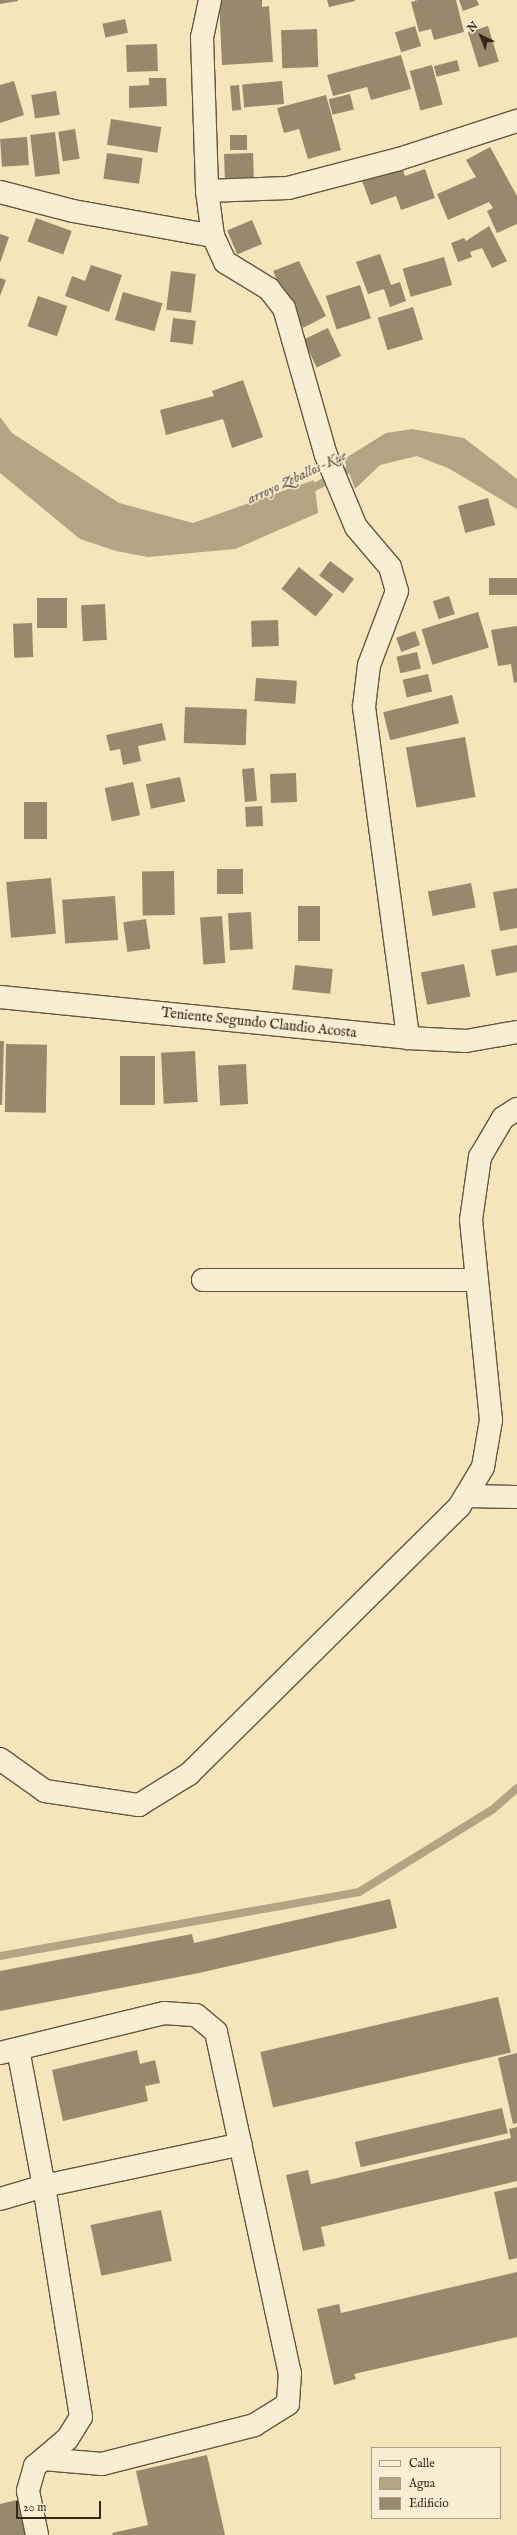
<!DOCTYPE html>
<html>
<head>
<meta charset="utf-8">
<style>
  body { margin:0 }
  #map { position:relative; width:517px; height:2535px; overflow:hidden; background:#f4e5bb; font-family:"IM FELL English",serif }
  div>[style] { position:absolute }
  .water>* { inset:0; background:#b3a483 }
  .stream>* { height:8px; margin:-4px; padding:0 4px; transform-origin:4px; border-radius:4px; background:#b3a483 }
  .building>* { inset:0; background:#99896c; transform-origin:0 0 }
  .roads { filter:drop-shadow(1px 0 #665640) drop-shadow(-1px 0 #665640) drop-shadow(0 1px #665640) drop-shadow(0 -1px #665640) }
  .minor>* { height:22px; margin:-11px; padding:0 11px; transform-origin:11px; border-radius:11px; background:#f8eed3 }
  span { translate:-50% -50%; white-space:nowrap; text-align:center; line-height:1.15; -webkit-text-stroke:3px #f8eed3; paint-order:stroke }
  .street-label { font-size:14px; color:#362617 }
  .water-label { font-size:15px; color:#62523d; font-style:italic }
  .legend { position:absolute; left:371px; top:2447px; width:130px; height:72px; box-sizing:border-box; background:#f8eed3; border:1px solid #aa9e88; margin:0; padding:5px 7px; list-style:none; font-size:12px; color:#362617 }
  .legend li { display:flex; align-items:center; gap:8px; height:20px }
  .legend b { width:20px; border:1px solid #aa9e88 }
  .north { position:absolute; left:461px; top:16px; width:40px; height:40px; -webkit-text-stroke:3px #f8eed3; paint-order:stroke; rotate:317deg; font-size:11px; font-weight:700; line-height:16px; text-align:center; color:#362617 }
  .north::after { content:''; display:block; margin:auto; width:14px; height:18px; background:#362617; clip-path:polygon(50% 0,100% 100%,50% 72%,0 100%) }
  .scale { position:absolute; left:16px; top:2501px; width:85px; height:18px; box-sizing:border-box; border:2px solid #362617; border-top:0; padding-left:5px; font-size:12px; line-height:14px; white-space:nowrap; color:#362617; -webkit-text-stroke:3px #f8eed3; paint-order:stroke }
</style>
</head>
<body>
<div id="map">
  <div class="water">
    <i style="clip-path:polygon(0 417px,12px 433px,119px 503px,193px 523px,314px 480px,318px 513px,235px 549px,148px 557px,116px 551px,80px 539px,0 473px)"></i>
    <i style="clip-path:polygon(412px 429px,464px 438px,517px 479px,517px 509px,448px 468px,417px 456px,380px 465px,355px 489px,344px 459px,386px 433px)"></i>
  </div>
  <div class="stream">
    <i style="left:305px;top:492px;width:59px;rotate:-27.4deg"></i>
    <i style="left:0;top:1956px;width:365px;rotate:-10.1deg"></i>
    <i style="left:359px;top:1892px;width:156px;rotate:-31.7deg"></i>
    <i style="left:492px;top:1810px;width:33px;rotate:-41deg"></i>
  </div>
  <div class="building">
    <i style="clip-path:polygon(0 0,18px 0,18px 1px,0 4px)"></i>
    <i style="clip-path:polygon(219px 0,262px 0,262px 7px,269px 6px,273px 62px,222px 65px)"></i>
    <i style="clip-path:polygon(327px 0,355px 0,355px 1px,329px 7px)"></i>
    <i style="clip-path:polygon(418px 0,456px 0,464px 32px,434px 40px,431px 29px,419px 32px,411px 2px)"></i>
    <i style="clip-path:polygon(459px 0,477px 0,479px 5px,463px 11px)"></i>
    <i style="left:125px;top:19px;width:14px;height:23px;rotate:78deg"></i>
    <i style="left:415px;top:26px;width:21px;height:21px;rotate:73deg"></i>
    <i style="left:488px;top:26px;width:37px;height:21px;rotate:73deg"></i>
    <i style="left:317px;top:29px;width:38px;height:36px;rotate:88deg"></i>
    <i style="left:157px;top:44px;width:27px;height:31px;rotate:88deg"></i>
    <i style="clip-path:polygon(401px 55px,411px 89px,371px 100px,367px 87px,333px 96px,327px 75px)"></i>
    <i style="left:457px;top:60px;width:11px;height:24px;rotate:75deg"></i>
    <i style="left:432px;top:65px;width:41px;height:23px;rotate:75deg"></i>
    <i style="clip-path:polygon(149px 78px,166px 78px,167px 106px,129px 108px,129px 86px,149px 85px)"></i>
    <i style="clip-path:polygon(14px 81px,24px 115px,0 123px,0 85px)"></i>
    <i style="left:282px;top:81px;width:23px;height:40px;rotate:85deg"></i>
    <i style="left:239px;top:85px;width:25px;height:9px;rotate:85deg"></i>
    <i style="left:56px;top:91px;width:24px;height:25px;rotate:81deg"></i>
    <i style="left:350px;top:94px;width:16px;height:22px;rotate:76deg"></i>
    <i style="clip-path:polygon(326px 95px,341px 150px,308px 159px,299px 129px,284px 133px,277px 108px)"></i>
    <i style="left:111px;top:119px;width:51px;height:26px;rotate:9deg"></i>
    <i style="left:75px;top:129px;width:30px;height:17px;rotate:81deg"></i>
    <i style="left:55px;top:132px;width:42px;height:25px;rotate:83deg"></i>
    <i style="left:230px;top:135px;width:17px;height:15px"></i>
    <i style="left:27px;top:137px;width:28px;height:27px;rotate:86deg"></i>
    <i style="clip-path:polygon(490px 147px,517px 196px,517px 224px,497px 233px,487px 211px,493px 208px,489px 202px,448px 220px,437px 194px,476px 177px,466px 160px)"></i>
    <i style="left:107px;top:153px;width:36px;height:26px;rotate:8deg"></i>
    <i style="left:253px;top:153px;width:26px;height:29px;rotate:88deg"></i>
    <i style="clip-path:polygon(402px 167px,405px 176px,425px 169px,435px 198px,401px 210px,396px 196px,371px 205px,362px 181px)"></i>
    <i style="left:36px;top:218px;width:38px;height:25px;rotate:20deg"></i>
    <i style="left:252px;top:220px;width:26px;height:27px;rotate:67deg"></i>
    <i style="clip-path:polygon(489px 226px,507px 261px,492px 268px,482px 248px,470px 252px,472px 257px,458px 262px,451px 243px,464px 238px,466px 241px)"></i>
    <i style="clip-path:polygon(0 234px,9px 237px,0 263px)"></i>
    <i style="clip-path:polygon(380px 254px,391px 285px,400px 282px,406px 301px,390px 307px,384px 289px,368px 294px,356px 262px)"></i>
    <i style="left:444px;top:257px;width:29px;height:43px;rotate:74deg"></i>
    <i style="clip-path:polygon(299px 261px,326px 316px,303px 328px,286px 290px,282px 292px,273px 271px)"></i>
    <i style="clip-path:polygon(91px 265px,122px 275px,109px 312px,65px 296px,72px 276px,85px 281px)"></i>
    <i style="left:171px;top:271px;width:25px;height:39px;rotate:7deg"></i>
    <i style="clip-path:polygon(0 278px,6px 280px,0 296px)"></i>
    <i style="left:360px;top:285px;width:35px;height:36px;rotate:72deg"></i>
    <i style="left:123px;top:292px;width:41px;height:29px;rotate:16deg"></i>
    <i style="left:38px;top:296px;width:31px;height:32px;rotate:19deg"></i>
    <i style="left:413px;top:307px;width:34px;height:37px;rotate:73deg"></i>
    <i style="left:173px;top:318px;width:23px;height:24px;rotate:7deg"></i>
    <i style="left:328px;top:328px;width:31px;height:27px;rotate:65deg"></i>
    <i style="clip-path:polygon(243px 380px,263px 437px,232px 448px,223px 419px,166px 435px,160px 410px,214px 396px,212px 391px)"></i>
    <i style="left:488px;top:498px;width:28px;height:31px;rotate:75deg"></i>
    <i style="left:330px;top:561px;width:30px;height:18px;rotate:37deg"></i>
    <i style="left:299px;top:567px;width:44px;height:28px;rotate:39deg"></i>
    <i style="left:517px;top:578px;width:17px;height:28px;rotate:90deg"></i>
    <i style="left:449px;top:596px;width:19px;height:17px;rotate:72deg"></i>
    <i style="left:37px;top:598px;width:30px;height:30px"></i>
    <i style="left:105px;top:604px;width:36px;height:24px;rotate:87deg"></i>
    <i style="left:478px;top:612px;width:37px;height:59px;rotate:73deg"></i>
    <i style="left:278px;top:620px;width:26px;height:27px;rotate:88deg"></i>
    <i style="left:32px;top:623px;width:34px;height:19px;rotate:88deg"></i>
    <i style="clip-path:polygon(517px 626px,517px 682px,514px 683px,511px 664px,498px 666px,491px 630px)"></i>
    <i style="left:415px;top:631px;width:15px;height:20px;rotate:70deg"></i>
    <i style="left:417px;top:652px;width:17px;height:21px;rotate:77deg"></i>
    <i style="left:428px;top:674px;width:18px;height:26px;rotate:77deg"></i>
    <i style="left:256px;top:678px;width:41px;height:23px;rotate:4deg"></i>
    <i style="left:452px;top:695px;width:29px;height:71px;rotate:76deg"></i>
    <i style="left:185px;top:707px;width:62px;height:36px;rotate:2deg"></i>
    <i style="clip-path:polygon(162px 723px,166px 740px,138px 746px,141px 761px,123px 765px,120px 749px,110px 751px,106px 735px)"></i>
    <i style="left:465px;top:737px;width:61px;height:60px;rotate:80deg"></i>
    <i style="left:254px;top:768px;width:33px;height:12px;rotate:85deg"></i>
    <i style="left:296px;top:773px;width:29px;height:26px;rotate:88deg"></i>
    <i style="left:180px;top:777px;width:25px;height:35px;rotate:78deg"></i>
    <i style="left:133px;top:782px;width:34px;height:29px;rotate:78deg"></i>
    <i style="left:24px;top:802px;width:23px;height:37px"></i>
    <i style="left:262px;top:806px;width:20px;height:17px;rotate:87deg"></i>
    <i style="left:217px;top:869px;width:26px;height:25px"></i>
    <i style="left:174px;top:871px;width:44px;height:32px;rotate:89deg"></i>
    <i style="left:51px;top:878px;width:56px;height:45px;rotate:85deg"></i>
    <i style="left:471px;top:883px;width:25px;height:44px;rotate:79deg"></i>
    <i style="clip-path:polygon(517px 888px,517px 928px,500px 931px,493px 892px)"></i>
    <i style="left:115px;top:896px;width:44px;height:53px;rotate:86deg"></i>
    <i style="left:298px;top:906px;width:22px;height:35px"></i>
    <i style="left:251px;top:912px;width:37px;height:23px;rotate:87deg"></i>
    <i style="left:222px;top:916px;width:47px;height:22px;rotate:86deg"></i>
    <i style="left:146px;top:919px;width:30px;height:23px;rotate:82deg"></i>
    <i style="clip-path:polygon(517px 945px,517px 972px,496px 976px,491px 950px)"></i>
    <i style="left:464px;top:964px;width:33px;height:44px;rotate:79deg"></i>
    <i style="left:295px;top:965px;width:38px;height:25px;rotate:6deg"></i>
    <i style="clip-path:polygon(0 1041px,4px 1041px,2px 1105px,0 1105px)"></i>
    <i style="left:6px;top:1044px;width:41px;height:68px;rotate:1deg"></i>
    <i style="left:195px;top:1051px;width:51px;height:34px;rotate:87deg"></i>
    <i style="left:155px;top:1056px;width:49px;height:35px;rotate:90deg"></i>
    <i style="left:246px;top:1064px;width:40px;height:28px;rotate:87deg"></i>
    <i style="clip-path:polygon(390px 1899px,397px 1928px,199px 1973px,0 2011px,0 1971px,192px 1934px,194px 1943px)"></i>
    <i style="left:498px;top:1997px;width:57px;height:244px;rotate:77deg"></i>
    <i style="clip-path:polygon(137px 2050px,140px 2064px,155px 2060px,160px 2083px,145px 2086px,148px 2101px,63px 2121px,52px 2070px)"></i>
    <i style="clip-path:polygon(517px 2053px,517px 2123px,513px 2124px,498px 2058px)"></i>
    <i style="left:502px;top:2108px;width:26px;height:151px;rotate:77deg"></i>
    <i style="clip-path:polygon(517px 2127px,517px 2181px,321px 2227px,325px 2246px,303px 2251px,286px 2175px,308px 2170px,311px 2184px,511px 2138px,509px 2129px)"></i>
    <i style="clip-path:polygon(517px 2187px,517px 2258px,509px 2260px,494px 2192px)"></i>
    <i style="left:161px;top:2210px;width:52px;height:72px;rotate:78deg"></i>
    <i style="clip-path:polygon(517px 2272px,517px 2337px,354px 2374px,356px 2379px,334px 2385px,317px 2309px,339px 2304px,341px 2313px)"></i>
    <i style="clip-path:polygon(207px 2455px,225px 2535px,113px 2535px,112px 2533px,148px 2525px,136px 2471px)"></i>
    <i style="clip-path:polygon(21px 2499px,29px 2535px,0 2535px,0 2504px)"></i>
  </div>
  <div class="roads">
    <div class="minor">
      <i style="left:210px;top:0;width:38px;rotate:102deg"></i>
      <i style="left:202px;top:37px;width:154px;rotate:88.1deg"></i>
      <i style="left:207px;top:191px;width:45px;rotate:82.4deg"></i>
      <i style="left:213px;top:236px;width:29px;rotate:65deg"></i>
      <i style="left:225px;top:262px;width:52px;rotate:31.5deg"></i>
      <i style="left:269px;top:289px;width:24px;rotate:52deg"></i>
      <i style="left:284px;top:308px;width:153px;rotate:74.1deg"></i>
      <i style="left:326px;top:455px;width:78px;rotate:67.4deg"></i>
      <i style="left:356px;top:527px;width:52px;rotate:49.6deg"></i>
      <i style="left:390px;top:567px;width:25px;rotate:74deg"></i>
      <i style="left:397px;top:591px;width:79px;rotate:110.7deg"></i>
      <i style="left:369px;top:665px;width:42px;rotate:96.8deg"></i>
      <i style="left:364px;top:707px;width:334px;rotate:82.4deg"></i>
      <i style="left:207px;top:191px;width:81px;rotate:-2.1deg"></i>
      <i style="left:288px;top:188px;width:115px;rotate:-14.6deg"></i>
      <i style="left:399px;top:159px;width:124px;rotate:-17.9deg"></i>
      <i style="left:0;top:192px;width:75px;rotate:14.6deg"></i>
      <i style="left:73px;top:211px;width:142px;rotate:10.1deg"></i>
      <i style="left:0;top:997px;width:410px;rotate:5.7deg"></i>
      <i style="left:408px;top:1038px;width:58px;rotate:3deg"></i>
      <i style="left:466px;top:1041px;width:52px;rotate:-10deg"></i>
      <i style="left:203px;top:1280px;width:274px"></i>
      <i style="left:466px;top:1496px;width:51px;rotate:1.1deg"></i>
      <i style="left:0;top:1759px;width:55px;rotate:35.4deg"></i>
      <i style="left:45px;top:1791px;width:95px;rotate:8.5deg"></i>
      <i style="left:139px;top:1805px;width:59px;rotate:-31.8deg"></i>
      <i style="left:189px;top:1774px;width:380px;rotate:-44.7deg"></i>
      <i style="left:459px;top:1507px;width:47px;rotate:-59deg"></i>
      <i style="left:483px;top:1467px;width:48px;rotate:-80.3deg"></i>
      <i style="left:491px;top:1420px;width:201px;rotate:-95.7deg"></i>
      <i style="left:471px;top:1220px;width:64px;rotate:-81.9deg"></i>
      <i style="left:480px;top:1157px;width:45px;rotate:-59.5deg"></i>
      <i style="left:503px;top:1118px;width:17px;rotate:-33deg"></i>
      <i style="left:18px;top:2049px;width:139px;rotate:79.3deg"></i>
      <i style="left:44px;top:2186px;width:234px;rotate:80.9deg"></i>
      <i style="left:81px;top:2417px;width:26px;rotate:122deg"></i>
      <i style="left:67px;top:2439px;width:42px;rotate:139.8deg"></i>
      <i style="left:35px;top:2466px;width:26px;rotate:106deg"></i>
      <i style="left:28px;top:2491px;width:45px;rotate:78.4deg"></i>
      <i style="left:0;top:2053px;width:169px;rotate:-13.7deg"></i>
      <i style="left:164px;top:2013px;width:32px;rotate:4deg"></i>
      <i style="left:196px;top:2015px;width:26px;rotate:40deg"></i>
      <i style="left:216px;top:2032px;width:349px;rotate:77.8deg"></i>
      <i style="left:290px;top:2373px;width:31px;rotate:94deg"></i>
      <i style="left:288px;top:2404px;width:39px;rotate:148deg"></i>
      <i style="left:255px;top:2425px;width:158px;rotate:165.7deg"></i>
      <i style="left:102px;top:2464px;width:59px;rotate:-175.2deg"></i>
      <i style="left:0;top:2199px;width:46px;rotate:-16.5deg"></i>
      <i style="left:44px;top:2186px;width:201px;rotate:-12deg"></i>
    </div>
  </div>
  <div class="street-label">
    <span style="left:259px;top:1023px;rotate:6deg">Teniente Segundo Claudio Acosta</span>
  </div>
  <div class="water-label">
    <span style="left:297px;top:477px;rotate:-25deg">arroyo Zeballos-Kue</span>
  </div>
  <ul class="legend">
  <li><b style="height:5px;background:#f8eed3"></b>Calle</li>
  <li><b style="height:11px;background:#b3a483"></b>Agua</li>
  <li><b style="height:11px;background:#99896c"></b>Edificio</li>
  </ul>
  <div class="north">N</div>
  <div class="scale">20 m</div>
</div>
</body>
</html>
